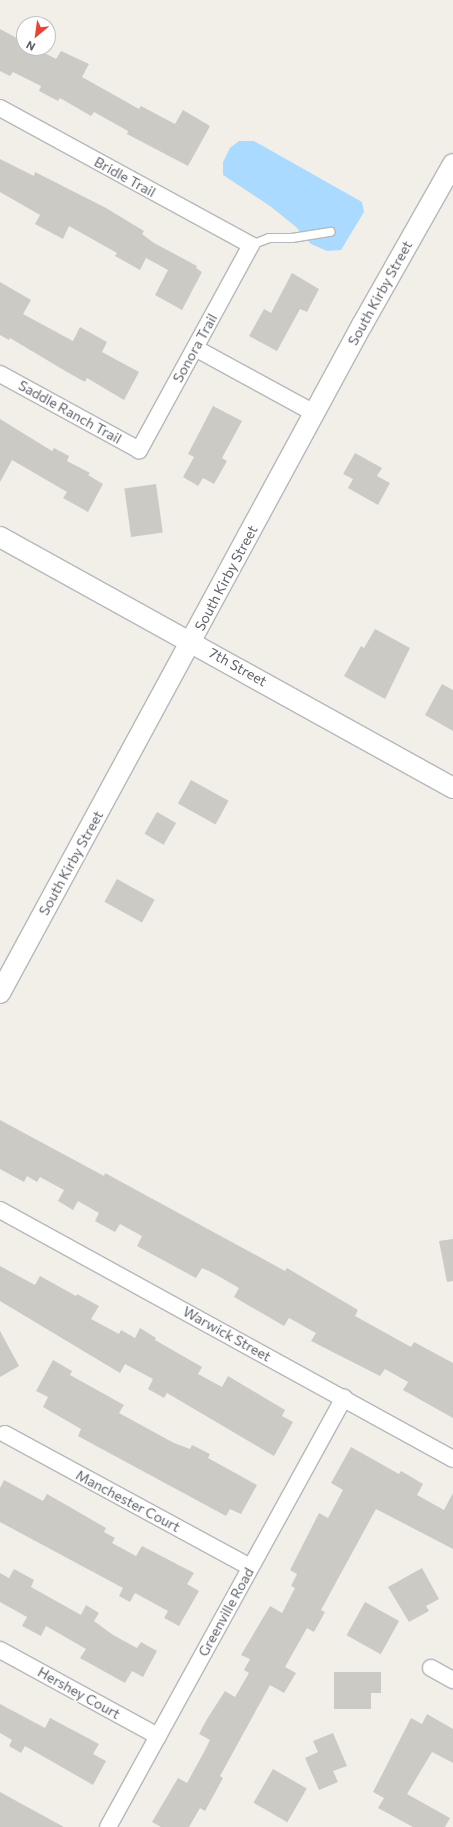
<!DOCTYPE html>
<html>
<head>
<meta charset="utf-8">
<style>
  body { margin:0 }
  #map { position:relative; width:453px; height:1827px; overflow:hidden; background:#f1efe8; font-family:Commissioner,sans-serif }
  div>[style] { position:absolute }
  .water>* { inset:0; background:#aadaff }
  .building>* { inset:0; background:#cccac5; transform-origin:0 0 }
  .roads { filter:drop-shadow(1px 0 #b5b8bc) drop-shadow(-1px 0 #b5b8bc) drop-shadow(0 1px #b5b8bc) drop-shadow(0 -1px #b5b8bc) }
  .service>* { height:8px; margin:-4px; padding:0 4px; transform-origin:4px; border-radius:4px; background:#fff }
  .minor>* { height:16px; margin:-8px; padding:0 8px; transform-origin:8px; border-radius:8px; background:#fff }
  .tertiary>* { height:20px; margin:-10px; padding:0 10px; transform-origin:10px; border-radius:10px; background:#fff }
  span { translate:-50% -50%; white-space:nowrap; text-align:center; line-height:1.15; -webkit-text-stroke:3px #fff; paint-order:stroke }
  .street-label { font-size:14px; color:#5f6368 }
  .north { position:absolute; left:16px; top:16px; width:40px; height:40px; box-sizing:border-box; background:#fff; border:1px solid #bfc1c3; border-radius:50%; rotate:209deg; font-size:11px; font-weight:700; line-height:16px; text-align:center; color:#5f6368 }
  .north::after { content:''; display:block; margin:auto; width:14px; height:18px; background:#ea4335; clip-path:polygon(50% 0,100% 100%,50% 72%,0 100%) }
</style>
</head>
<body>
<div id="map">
  <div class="water">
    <i style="clip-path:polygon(239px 141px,254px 141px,362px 202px,364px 212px,341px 250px,327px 251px,311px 244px,296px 227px,270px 206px,223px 175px,223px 162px,230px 148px)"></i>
  </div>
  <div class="building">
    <i style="clip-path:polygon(0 29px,24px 42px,24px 48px,35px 48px,56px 59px,61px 51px,89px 64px,82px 77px,139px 109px,141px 106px,175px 124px,183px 110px,210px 126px,188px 166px,127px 134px,128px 131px,94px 112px,91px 116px,60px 98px,58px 101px,39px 91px,41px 86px,13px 72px,10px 76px,0 71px)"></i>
    <i style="clip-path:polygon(0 159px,34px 176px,35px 172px,106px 208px,144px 231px,142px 234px,154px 243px,197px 266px,196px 268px,202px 272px,182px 310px,155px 295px,168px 270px,146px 258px,140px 270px,115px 256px,117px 253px,69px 226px,63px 239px,35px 224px,40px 215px,0 192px)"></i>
    <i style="clip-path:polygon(292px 273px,319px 289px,307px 312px,300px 309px,277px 351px,249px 336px,264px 309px,271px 313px)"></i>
    <i style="clip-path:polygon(0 282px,31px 300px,23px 314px,73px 341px,80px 327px,107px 342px,102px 352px,139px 372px,124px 400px,87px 378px,85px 382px,67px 372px,10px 338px,9px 340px,0 335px)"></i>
    <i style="clip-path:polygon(213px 406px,242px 421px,222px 458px,227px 461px,214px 484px,203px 478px,198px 486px,183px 477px,194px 457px,188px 454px)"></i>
    <i style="clip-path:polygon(0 419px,52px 451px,54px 448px,69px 456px,67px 461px,90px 473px,88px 475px,103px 484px,88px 512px,63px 498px,67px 492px,12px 460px,0 482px)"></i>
    <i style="clip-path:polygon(355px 453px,382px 468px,377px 476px,390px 483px,378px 505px,348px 488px,353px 479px,343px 474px)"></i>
    <i style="left:156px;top:484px;width:49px;height:32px;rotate:82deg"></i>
    <i style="clip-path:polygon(375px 629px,410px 648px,385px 699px,344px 676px,361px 646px,364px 648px)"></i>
    <i style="clip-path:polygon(442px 684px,453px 690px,453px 731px,425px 715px)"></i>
    <i style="left:191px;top:780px;width:43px;height:27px;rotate:29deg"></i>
    <i style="left:157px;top:812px;width:22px;height:25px;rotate:30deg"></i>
    <i style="left:117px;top:879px;width:43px;height:26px;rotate:29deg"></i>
    <i style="clip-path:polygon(0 1120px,104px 1176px,105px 1173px,285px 1271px,287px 1268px,358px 1310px,355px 1316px,411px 1347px,414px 1342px,453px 1363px,453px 1418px,403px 1390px,408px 1382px,385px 1369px,380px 1376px,311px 1341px,316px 1333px,289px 1318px,284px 1326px,234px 1297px,239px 1288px,213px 1273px,202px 1268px,196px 1278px,137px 1246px,142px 1236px,120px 1224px,115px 1232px,95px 1221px,99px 1213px,78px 1201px,73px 1210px,58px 1201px,64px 1190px,40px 1177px,37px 1182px,27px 1176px,24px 1182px,0 1169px)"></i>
    <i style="clip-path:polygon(453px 1239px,453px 1281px,447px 1282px,439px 1241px)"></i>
    <i style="clip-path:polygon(0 1266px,35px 1285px,40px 1276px,76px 1296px,77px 1294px,99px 1306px,91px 1319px,119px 1334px,121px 1330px,135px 1338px,140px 1328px,156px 1338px,155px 1340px,202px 1367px,198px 1374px,222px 1387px,228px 1376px,285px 1410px,282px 1416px,293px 1422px,274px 1456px,167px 1393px,164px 1398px,148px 1389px,153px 1379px,125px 1364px,120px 1373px,0 1301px)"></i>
    <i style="clip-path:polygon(0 1331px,19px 1366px,0 1377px)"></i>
    <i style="clip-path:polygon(53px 1360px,72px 1371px,70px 1375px,124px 1405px,119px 1413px,174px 1443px,190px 1449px,192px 1445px,210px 1454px,208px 1458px,257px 1485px,241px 1514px,230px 1509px,226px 1516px,100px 1448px,78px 1436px,81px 1429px,43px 1407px,48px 1397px,36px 1391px)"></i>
    <i style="clip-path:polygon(351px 1447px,399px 1474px,401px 1471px,423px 1484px,417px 1495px,444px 1510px,453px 1493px,453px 1549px,376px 1509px,321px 1610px,325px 1612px,314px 1632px,307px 1628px,285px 1667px,296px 1673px,284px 1693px,270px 1685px,220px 1776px,223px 1778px,205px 1811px,200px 1808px,189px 1827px,161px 1827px,152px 1822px,178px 1778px,187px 1783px,204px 1752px,210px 1740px,199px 1734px,207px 1719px,225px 1691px,235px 1697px,249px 1673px,244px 1670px,250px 1659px,241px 1655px,270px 1606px,282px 1613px,295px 1588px,291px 1586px,297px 1574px,290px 1570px,319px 1513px,328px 1518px,343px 1490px,331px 1483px)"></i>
    <i style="clip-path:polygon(4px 1480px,43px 1501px,47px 1494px,68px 1506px,106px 1528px,104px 1532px,115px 1538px,112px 1543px,136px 1556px,142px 1546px,194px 1573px,187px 1584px,199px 1591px,179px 1626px,164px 1618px,168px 1611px,135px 1593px,130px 1602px,119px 1596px,123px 1588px,0 1522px,0 1488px)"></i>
    <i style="clip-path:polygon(422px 1568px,439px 1599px,426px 1606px,429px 1611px,409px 1622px,388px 1587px)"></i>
    <i style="clip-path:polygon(14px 1569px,34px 1580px,31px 1587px,81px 1615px,86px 1605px,99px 1613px,94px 1621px,113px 1635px,137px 1648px,141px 1642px,157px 1651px,143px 1677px,132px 1671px,125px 1683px,80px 1658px,86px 1649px,46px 1626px,41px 1636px,22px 1626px,27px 1617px,0 1602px,0 1573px,9px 1578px)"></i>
    <i style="left:365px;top:1602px;width:39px;height:38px;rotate:29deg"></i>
    <i style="clip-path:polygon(334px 1672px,381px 1672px,381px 1693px,371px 1693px,371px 1709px,334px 1709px)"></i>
    <i style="clip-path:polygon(0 1704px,45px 1728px,50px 1718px,99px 1744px,93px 1754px,106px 1761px,93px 1785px,25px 1746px,21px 1753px,9px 1746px,12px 1740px,0 1733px)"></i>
    <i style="clip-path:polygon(427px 1714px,453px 1729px,453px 1763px,432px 1752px,407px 1794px,450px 1818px,445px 1827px,413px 1827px,378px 1808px,384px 1798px,373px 1792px,411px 1718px,422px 1724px)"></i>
    <i style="clip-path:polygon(333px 1733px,347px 1766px,333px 1771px,338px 1782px,319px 1790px,305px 1758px,318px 1752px,313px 1741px)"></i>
    <i style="left:273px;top:1769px;width:39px;height:39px;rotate:30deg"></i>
    <i style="clip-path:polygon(0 1792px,31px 1809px,64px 1827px,0 1827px)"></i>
  </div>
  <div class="roads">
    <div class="service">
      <i style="left:251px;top:245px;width:19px;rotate:-21deg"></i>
      <i style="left:269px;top:238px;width:23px"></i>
      <i style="left:292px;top:238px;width:39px;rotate:-9deg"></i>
    </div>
    <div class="minor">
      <i style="left:0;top:108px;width:286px;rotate:28.6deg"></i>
      <i style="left:251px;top:245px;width:234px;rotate:118.6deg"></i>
      <i style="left:139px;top:450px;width:158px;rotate:-151.3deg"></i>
      <i style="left:195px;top:348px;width:136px;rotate:28.6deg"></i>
      <i style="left:0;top:1210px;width:517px;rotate:28.8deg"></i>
      <i style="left:5px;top:1434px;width:279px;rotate:28.5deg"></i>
      <i style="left:0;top:1650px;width:180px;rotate:28.6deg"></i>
      <i style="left:431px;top:1668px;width:25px;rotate:29deg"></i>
      <i style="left:108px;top:1827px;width:490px;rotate:-61.2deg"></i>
    </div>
    <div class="tertiary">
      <i style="left:0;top:537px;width:518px;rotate:28.99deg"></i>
      <i style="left:0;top:993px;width:760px;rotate:-61.55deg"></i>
      <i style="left:362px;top:325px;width:185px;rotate:-60.5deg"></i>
    </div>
  </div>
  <div class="street-label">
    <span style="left:125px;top:177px;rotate:29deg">Bridle Trail</span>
    <span style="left:380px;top:293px;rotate:-61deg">South Kirby Street</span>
    <span style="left:195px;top:348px;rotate:-61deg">Sonora Trail</span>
    <span style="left:70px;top:412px;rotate:29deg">Saddle Ranch Trail</span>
    <span style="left:226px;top:578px;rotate:-62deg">South Kirby Street</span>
    <span style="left:238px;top:667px;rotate:29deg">7th Street</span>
    <span style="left:71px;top:863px;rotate:-61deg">South Kirby Street</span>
    <span style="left:227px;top:1334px;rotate:29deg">Warwick Street</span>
    <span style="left:128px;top:1501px;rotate:28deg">Manchester Court</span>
    <span style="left:226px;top:1612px;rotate:-61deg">Greenville Road</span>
    <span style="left:79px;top:1693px;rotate:29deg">Hershey Court</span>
  </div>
  <div class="north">N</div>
</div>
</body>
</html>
